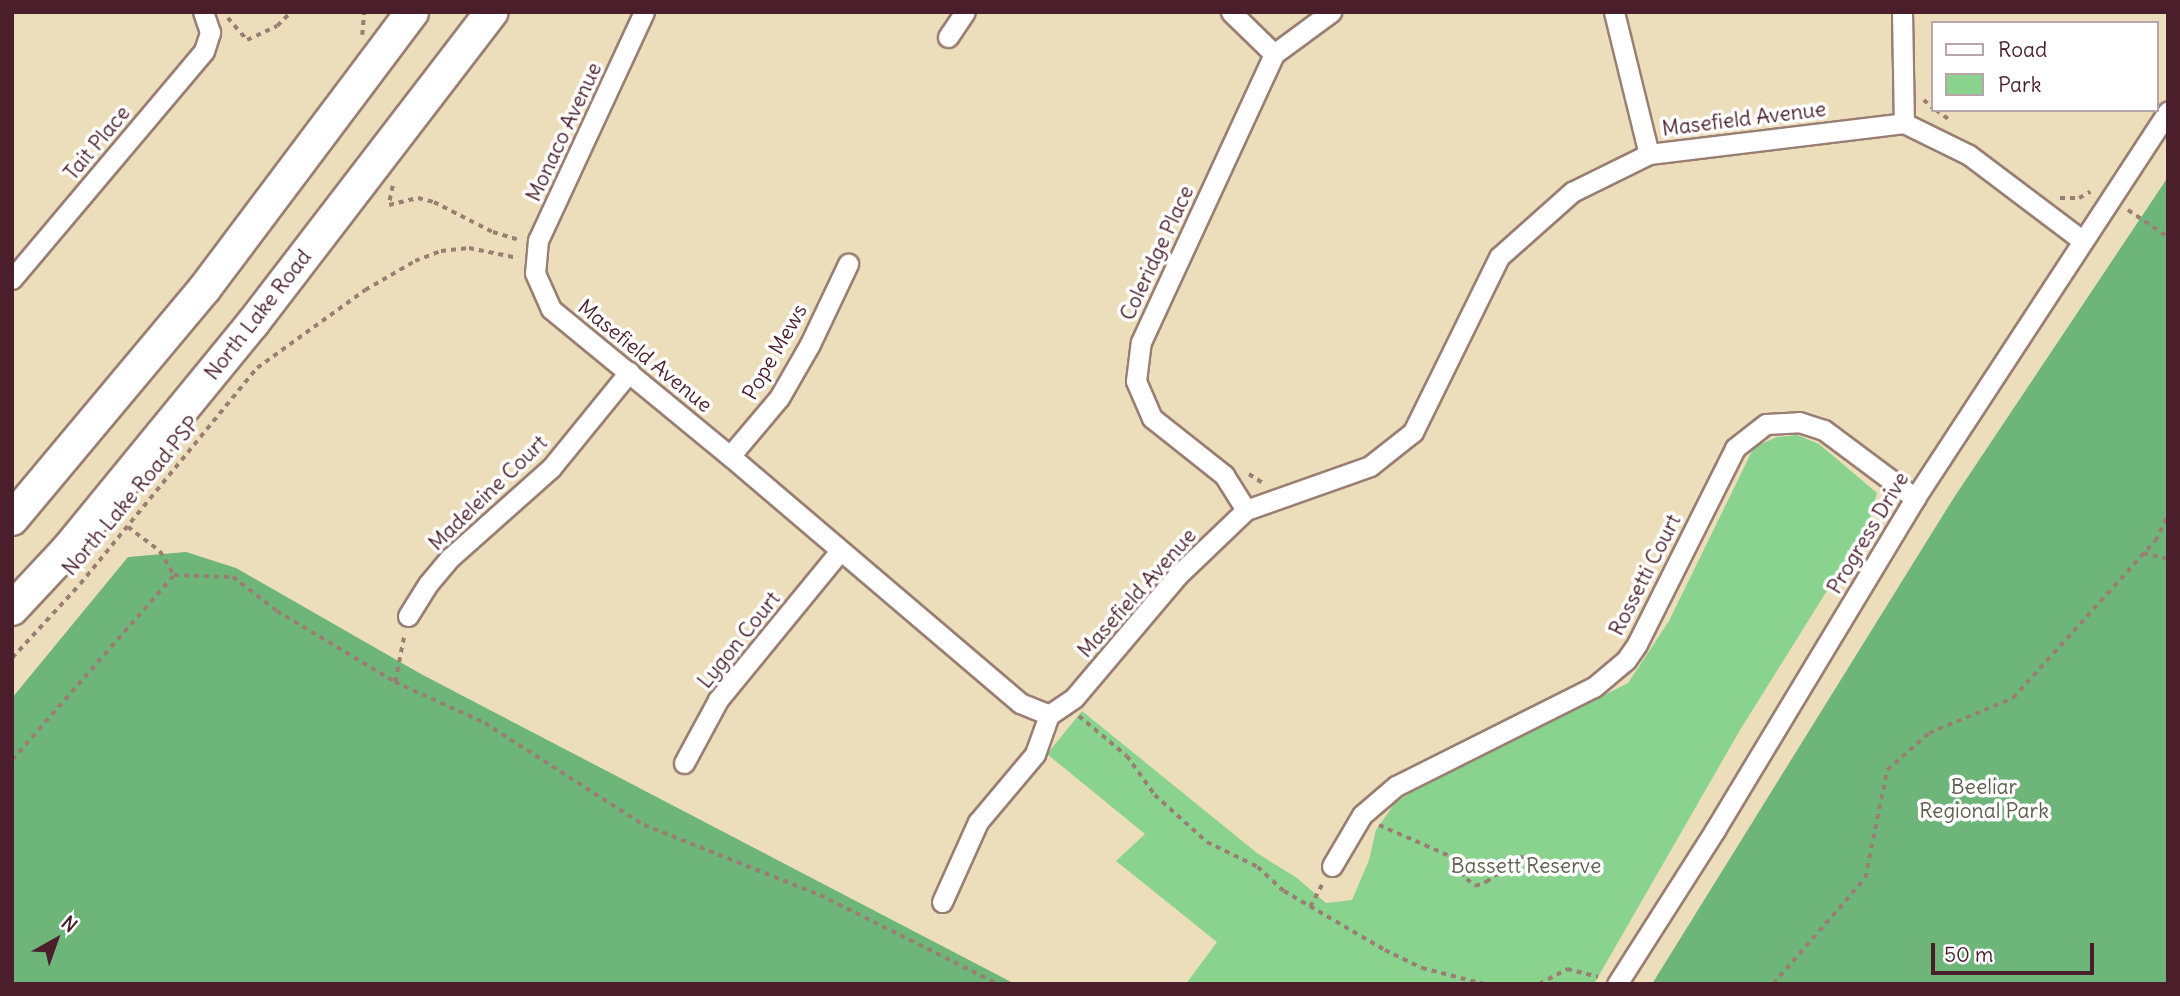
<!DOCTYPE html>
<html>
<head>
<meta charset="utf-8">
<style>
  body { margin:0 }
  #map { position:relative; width:2180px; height:996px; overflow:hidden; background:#ecdebb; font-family:Delius,sans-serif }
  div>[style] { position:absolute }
  .green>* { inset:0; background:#89d38f }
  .forest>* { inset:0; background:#6eb57a }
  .path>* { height:3.5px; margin-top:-1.75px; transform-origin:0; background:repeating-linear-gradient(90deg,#9b7e73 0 5px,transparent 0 10px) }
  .roads { filter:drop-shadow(2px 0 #9b7e73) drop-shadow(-2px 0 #9b7e73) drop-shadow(0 2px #9b7e73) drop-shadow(0 -2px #9b7e73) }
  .street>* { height:19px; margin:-9.5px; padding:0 9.5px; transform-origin:9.5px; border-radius:9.5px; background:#fff }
  .primary>* { height:32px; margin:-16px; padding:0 16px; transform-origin:16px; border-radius:16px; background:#fff }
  span { translate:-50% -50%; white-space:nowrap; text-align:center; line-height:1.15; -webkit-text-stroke:7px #fff; paint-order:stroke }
  .street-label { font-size:21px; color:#4a1f2b }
  .park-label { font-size:21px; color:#605e4e }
  .frame { position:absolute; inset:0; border:14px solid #4a1f2b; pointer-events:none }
  .legend { position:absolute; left:1931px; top:21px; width:228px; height:91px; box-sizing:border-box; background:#fff; border:2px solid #b7a5aa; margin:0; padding:9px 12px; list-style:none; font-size:21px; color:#4a1f2b }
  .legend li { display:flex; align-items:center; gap:14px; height:35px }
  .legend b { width:35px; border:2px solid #b7a5aa }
  .north { position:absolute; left:21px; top:905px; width:70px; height:70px; -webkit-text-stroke:5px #fff; paint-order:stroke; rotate:40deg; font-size:19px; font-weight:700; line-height:28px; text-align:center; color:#4a1f2b }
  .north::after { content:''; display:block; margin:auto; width:24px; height:32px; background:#4a1f2b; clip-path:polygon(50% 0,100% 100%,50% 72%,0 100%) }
  .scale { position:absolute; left:1931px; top:943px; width:163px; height:32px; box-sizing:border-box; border:4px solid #4a1f2b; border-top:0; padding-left:9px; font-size:21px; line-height:24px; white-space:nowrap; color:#4a1f2b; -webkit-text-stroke:5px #fff; paint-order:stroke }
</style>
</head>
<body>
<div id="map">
  <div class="green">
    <i style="clip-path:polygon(1797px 435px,1819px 444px,1877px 493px,1868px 525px,1740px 730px,1594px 984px,1186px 984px,1217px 942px,1116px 861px,1145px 834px,1047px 754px,1082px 711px,1257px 853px,1297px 878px,1326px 903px,1352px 900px,1369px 860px,1376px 830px,1394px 804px,1411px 792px,1628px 683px,1669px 621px,1754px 447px,1777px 437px)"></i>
  </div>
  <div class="forest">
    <i style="clip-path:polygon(2168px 177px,2168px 984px,1652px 984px,1953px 499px)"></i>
    <i style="clip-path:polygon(186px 552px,236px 568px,421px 674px,1015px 984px,12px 984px,12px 698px,128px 557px)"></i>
  </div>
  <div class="path">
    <i style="left:228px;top:18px;width:29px;rotate:49deg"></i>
    <i style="left:247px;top:40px;width:33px;rotate:-25deg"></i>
    <i style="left:277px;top:26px;width:20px;rotate:-45deg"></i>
    <i style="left:362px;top:35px;width:23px;rotate:-85deg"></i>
    <i style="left:1924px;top:100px;width:12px;rotate:42deg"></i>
    <i style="left:1936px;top:110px;width:19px;rotate:36deg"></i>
    <i style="left:393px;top:186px;width:19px;rotate:102deg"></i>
    <i style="left:389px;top:205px;width:30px;rotate:-14deg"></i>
    <i style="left:418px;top:198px;width:16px;rotate:14deg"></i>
    <i style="left:434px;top:202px;width:66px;rotate:27deg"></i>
    <i style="left:493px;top:232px;width:28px;rotate:17deg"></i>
    <i style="left:2060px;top:198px;width:19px"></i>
    <i style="left:2079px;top:198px;width:13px;rotate:-29deg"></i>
    <i style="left:2128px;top:210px;width:48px;rotate:34deg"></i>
    <i style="left:1249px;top:474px;width:17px;rotate:33deg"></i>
    <i style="left:128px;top:527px;width:40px;rotate:37deg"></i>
    <i style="left:160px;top:551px;width:28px;rotate:60deg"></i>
    <i style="left:2143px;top:553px;width:26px;rotate:13deg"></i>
    <i style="left:12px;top:658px;width:100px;rotate:-47.4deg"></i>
    <i style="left:80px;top:584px;width:279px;rotate:-50.7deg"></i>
    <i style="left:257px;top:368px;width:133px;rotate:-35.8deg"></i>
    <i style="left:365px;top:290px;width:58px;rotate:-30.1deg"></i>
    <i style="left:415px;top:261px;width:28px;rotate:-21deg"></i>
    <i style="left:441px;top:251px;width:28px;rotate:-6deg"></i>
    <i style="left:469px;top:248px;width:50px;rotate:11.5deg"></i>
    <i style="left:395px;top:682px;width:47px;rotate:-78.9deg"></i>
    <i style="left:1079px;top:716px;width:62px;rotate:39.8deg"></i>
    <i style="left:1127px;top:756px;width:48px;rotate:54.3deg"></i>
    <i style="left:1155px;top:795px;width:70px;rotate:42.1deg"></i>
    <i style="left:1207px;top:842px;width:57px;rotate:26.1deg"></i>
    <i style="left:1258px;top:867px;width:35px;rotate:43deg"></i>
    <i style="left:1284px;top:891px;width:117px;rotate:30.3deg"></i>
    <i style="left:1385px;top:950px;width:41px;rotate:25.9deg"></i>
    <i style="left:1422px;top:968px;width:64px;rotate:14.5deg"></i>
    <i style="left:12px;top:760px;width:246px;rotate:-48.8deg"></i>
    <i style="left:174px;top:575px;width:59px;rotate:1.9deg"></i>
    <i style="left:233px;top:577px;width:56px;rotate:37.7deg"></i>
    <i style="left:277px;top:611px;width:138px;rotate:31deg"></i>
    <i style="left:395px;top:682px;width:99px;rotate:24.5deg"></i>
    <i style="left:485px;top:723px;width:189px;rotate:32.7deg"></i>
    <i style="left:644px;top:825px;width:189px;rotate:21.7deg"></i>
    <i style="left:820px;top:895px;width:199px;rotate:26.6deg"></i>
    <i style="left:1379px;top:825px;width:77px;rotate:23.6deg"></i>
    <i style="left:1450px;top:856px;width:29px;rotate:54deg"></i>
    <i style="left:1467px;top:879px;width:11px;rotate:41deg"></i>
    <i style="left:1475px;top:886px;width:12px;rotate:-20deg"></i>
    <i style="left:1486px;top:882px;width:47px;rotate:-34.7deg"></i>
    <i style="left:1310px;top:907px;width:27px;rotate:-62deg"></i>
    <i style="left:1539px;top:984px;width:32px;rotate:-28deg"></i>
    <i style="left:1567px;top:969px;width:32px;rotate:14deg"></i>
    <i style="left:1773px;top:984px;width:140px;rotate:-49deg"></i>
    <i style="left:1865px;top:878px;width:110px;rotate:-78.5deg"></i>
    <i style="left:1887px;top:770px;width:56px;rotate:-41.4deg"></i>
    <i style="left:1929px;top:733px;width:91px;rotate:-22.6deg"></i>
    <i style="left:2013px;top:698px;width:212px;rotate:-47.9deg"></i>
    <i style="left:2155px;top:541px;width:29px;rotate:-63deg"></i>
  </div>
  <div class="roads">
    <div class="street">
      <i style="left:644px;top:12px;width:251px;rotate:114.9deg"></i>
      <i style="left:538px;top:240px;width:33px;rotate:95deg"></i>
      <i style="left:535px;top:273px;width:39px;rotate:66deg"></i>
      <i style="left:551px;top:309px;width:232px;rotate:39.4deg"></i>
      <i style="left:730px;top:456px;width:381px;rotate:40.4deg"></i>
      <i style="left:1020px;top:703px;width:31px;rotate:22deg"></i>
      <i style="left:1049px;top:715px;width:30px;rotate:-34deg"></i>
      <i style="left:1074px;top:698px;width:161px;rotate:-49.8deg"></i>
      <i style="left:1178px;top:575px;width:94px;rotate:-43.7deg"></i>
      <i style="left:1246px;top:510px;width:132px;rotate:-19.5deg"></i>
      <i style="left:1370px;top:466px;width:55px;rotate:-38.3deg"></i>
      <i style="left:1413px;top:432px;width:195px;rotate:-63.8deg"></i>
      <i style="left:1499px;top:257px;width:98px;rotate:-41.7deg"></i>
      <i style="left:1572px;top:192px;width:86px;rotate:-26.3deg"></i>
      <i style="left:1649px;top:154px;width:257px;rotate:-6.9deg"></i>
      <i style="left:1904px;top:123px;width:72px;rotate:26.2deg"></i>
      <i style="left:1969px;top:155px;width:141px;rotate:37deg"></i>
      <i style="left:1231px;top:12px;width:60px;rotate:44.3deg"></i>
      <i style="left:1614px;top:12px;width:146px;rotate:76.2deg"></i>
      <i style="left:1902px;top:12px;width:111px;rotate:89deg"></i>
      <i style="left:948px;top:37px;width:30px;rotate:-56deg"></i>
      <i style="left:12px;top:279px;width:298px;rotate:-49.9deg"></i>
      <i style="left:204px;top:51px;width:20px;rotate:-72deg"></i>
      <i style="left:210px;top:32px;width:21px;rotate:-109deg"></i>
      <i style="left:730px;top:456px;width:76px;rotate:-49.8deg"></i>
      <i style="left:779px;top:398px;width:62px;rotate:-60.1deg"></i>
      <i style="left:810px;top:344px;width:89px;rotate:-64.6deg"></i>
      <i style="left:1246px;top:510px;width:41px;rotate:-122.2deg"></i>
      <i style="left:1224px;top:475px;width:92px;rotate:-141.6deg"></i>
      <i style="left:1152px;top:418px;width:40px;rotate:-113.4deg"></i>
      <i style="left:1136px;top:381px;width:39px;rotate:-83deg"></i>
      <i style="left:1141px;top:342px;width:317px;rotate:-65.2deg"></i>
      <i style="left:1274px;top:54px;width:71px;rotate:-36.4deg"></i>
      <i style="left:408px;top:616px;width:38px;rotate:-58deg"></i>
      <i style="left:428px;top:584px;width:35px;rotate:-50deg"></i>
      <i style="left:451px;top:557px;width:134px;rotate:-41.7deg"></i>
      <i style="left:551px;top:468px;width:124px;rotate:-50.9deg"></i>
      <i style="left:684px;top:763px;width:72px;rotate:-61.6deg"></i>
      <i style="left:718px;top:700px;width:193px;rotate:-50.7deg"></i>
      <i style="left:1332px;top:866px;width:59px;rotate:-59.5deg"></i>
      <i style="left:1362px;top:815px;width:45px;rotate:-40.5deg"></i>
      <i style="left:1396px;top:786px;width:221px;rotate:-26.6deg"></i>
      <i style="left:1594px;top:687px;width:42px;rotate:-40.2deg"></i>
      <i style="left:1626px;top:660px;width:19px;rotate:-55deg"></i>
      <i style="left:1637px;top:644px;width:219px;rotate:-63.4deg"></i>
      <i style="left:1735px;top:448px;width:39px;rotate:-38deg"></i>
      <i style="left:1766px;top:424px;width:33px;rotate:-3deg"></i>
      <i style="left:1799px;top:422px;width:26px;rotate:18deg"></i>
      <i style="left:1824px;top:430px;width:114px;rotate:36.8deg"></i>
      <i style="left:942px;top:902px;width:88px;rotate:-65.8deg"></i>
      <i style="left:978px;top:822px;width:89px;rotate:-50deg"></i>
      <i style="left:1035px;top:754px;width:41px;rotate:-70.3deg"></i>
      <i style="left:1617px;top:984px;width:183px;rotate:-57.5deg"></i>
      <i style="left:1715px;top:830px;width:388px;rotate:-58.9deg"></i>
      <i style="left:1915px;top:498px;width:462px;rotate:-56.8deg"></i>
    </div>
    <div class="primary">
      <i style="left:12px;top:519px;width:301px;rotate:-50.1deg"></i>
      <i style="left:205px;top:288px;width:345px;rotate:-53.1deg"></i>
      <i style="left:12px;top:609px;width:82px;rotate:-47deg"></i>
      <i style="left:68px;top:549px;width:292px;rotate:-50.7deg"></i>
      <i style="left:253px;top:323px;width:392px;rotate:-52.5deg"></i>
    </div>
  </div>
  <div class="street-label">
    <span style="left:1744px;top:119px;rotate:-7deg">Masefield Avenue</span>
    <span style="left:564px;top:132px;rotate:-65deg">Monaco Avenue</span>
    <span style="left:97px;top:143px;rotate:-50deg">Tait Place</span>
    <span style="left:1157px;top:253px;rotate:-65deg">Coleridge Place</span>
    <span style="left:258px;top:315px;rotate:-52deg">North Lake Road</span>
    <span style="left:775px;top:352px;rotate:-60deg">Pope Mews</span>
    <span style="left:645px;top:356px;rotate:39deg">Masefield Avenue</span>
    <span style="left:488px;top:493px;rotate:-44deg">Madeleine Court</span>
    <span style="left:131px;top:496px;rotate:-50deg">North Lake Road PSP</span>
    <span style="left:1868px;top:533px;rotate:-59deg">Progress Drive</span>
    <span style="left:1645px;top:575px;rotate:-63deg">Rossetti Court</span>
    <span style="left:1137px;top:593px;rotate:-48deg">Masefield Avenue</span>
    <span style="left:739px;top:640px;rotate:-51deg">Lygon Court</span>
  </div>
  <div class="park-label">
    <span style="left:1984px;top:799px">Beeliar<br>Regional Park</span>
    <span style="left:1526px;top:866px">Bassett Reserve</span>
  </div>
  <div class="frame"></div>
  <ul class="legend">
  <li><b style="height:9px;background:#fff"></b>Road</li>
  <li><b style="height:19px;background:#89d38f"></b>Park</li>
  </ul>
  <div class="north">N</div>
  <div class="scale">50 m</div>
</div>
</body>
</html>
